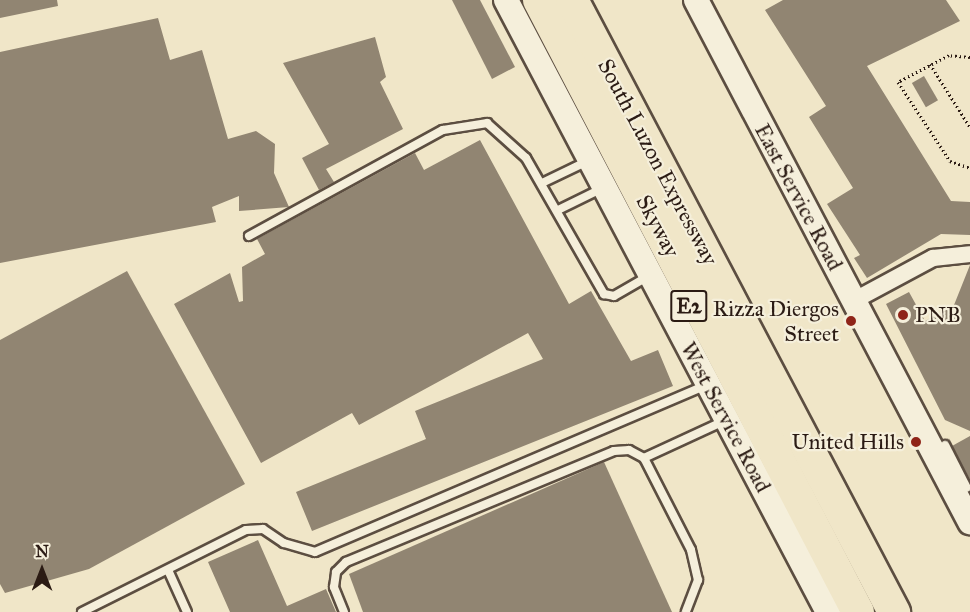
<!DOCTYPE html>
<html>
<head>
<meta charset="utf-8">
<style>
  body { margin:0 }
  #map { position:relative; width:970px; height:612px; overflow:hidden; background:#f0e6c8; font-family:"IM FELL Great Primer",serif }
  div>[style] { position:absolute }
  .building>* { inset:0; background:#918572; transform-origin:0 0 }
  .path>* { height:3px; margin-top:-1.5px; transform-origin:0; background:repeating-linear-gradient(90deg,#2b1b14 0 1.5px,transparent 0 4.5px) }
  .roads { filter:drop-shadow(2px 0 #5c4e41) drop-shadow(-2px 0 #5c4e41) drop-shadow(0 2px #5c4e41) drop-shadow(0 -2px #5c4e41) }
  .lane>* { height:8px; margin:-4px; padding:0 4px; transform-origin:4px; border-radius:4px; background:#f5efdb }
  .street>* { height:16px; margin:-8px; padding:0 8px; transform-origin:8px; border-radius:8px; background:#f5efdb }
  .secondary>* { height:24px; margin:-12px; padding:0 12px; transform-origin:12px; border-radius:12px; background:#f5efdb }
  .highway>* { height:32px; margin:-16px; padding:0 16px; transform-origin:16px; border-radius:16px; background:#f0e6c8 }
  .dots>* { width:16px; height:16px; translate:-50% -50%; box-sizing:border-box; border:3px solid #f5efdb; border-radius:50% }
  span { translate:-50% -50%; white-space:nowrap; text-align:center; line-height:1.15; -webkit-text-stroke:4.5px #f5efdb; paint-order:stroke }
  .shield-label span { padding:2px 4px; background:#f5efdb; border:2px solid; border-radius:4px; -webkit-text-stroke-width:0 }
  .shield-label { font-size:21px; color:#2b1b14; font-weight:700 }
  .street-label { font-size:22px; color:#2b1b14 }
  .poi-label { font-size:22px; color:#2b1b14 }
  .right { translate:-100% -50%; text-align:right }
  .left { translate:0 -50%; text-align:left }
  .north { position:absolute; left:12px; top:540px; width:60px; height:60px; -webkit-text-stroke:4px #f5efdb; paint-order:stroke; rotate:0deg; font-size:16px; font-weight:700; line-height:24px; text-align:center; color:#2b1b14 }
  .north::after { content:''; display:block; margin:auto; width:21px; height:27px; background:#2b1b14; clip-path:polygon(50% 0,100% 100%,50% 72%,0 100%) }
</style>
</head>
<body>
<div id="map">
  <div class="building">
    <i style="clip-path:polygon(0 0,57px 0,58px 6px,0 18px)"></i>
    <i style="clip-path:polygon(452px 0,480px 0,515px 67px,492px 79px)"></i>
    <i style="clip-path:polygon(783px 0,946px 0,960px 21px,867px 66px,951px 201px,970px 202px,970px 235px,941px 234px,867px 278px,854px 258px,860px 255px,827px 204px,853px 188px,809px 117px,826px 106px,765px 10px)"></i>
    <i style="clip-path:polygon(158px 18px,170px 60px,202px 50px,228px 139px,256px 131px,275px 144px,274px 173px,289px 207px,239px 211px,239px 196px,212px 207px,216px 222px,0 263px,0 52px)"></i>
    <i style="clip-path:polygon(375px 37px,386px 77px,380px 82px,403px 129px,326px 169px,334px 182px,319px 190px,302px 158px,329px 144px,283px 63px)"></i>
    <i style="left:924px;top:76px;width:28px;height:14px;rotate:60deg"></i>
    <i style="clip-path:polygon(480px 140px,569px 304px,591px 291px,631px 361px,658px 350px,673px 386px,312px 531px,296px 492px,426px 439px,415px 411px,543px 359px,528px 333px,359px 425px,352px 413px,261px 463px,174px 304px,230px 273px,239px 302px,243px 301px,242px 267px,265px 254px,257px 239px,415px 153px,424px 170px)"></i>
    <i style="clip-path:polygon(970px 265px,970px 431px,945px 420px,886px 304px,909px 292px,925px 321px,954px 305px)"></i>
    <i style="clip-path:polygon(127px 271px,245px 484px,89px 569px,5px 593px,0 584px,0 340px)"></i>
    <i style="clip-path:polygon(970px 436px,970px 480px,952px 446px)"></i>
    <i style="clip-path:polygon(604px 462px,672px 612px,363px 612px,349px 574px)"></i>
    <i style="clip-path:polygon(258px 540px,287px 606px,326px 589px,336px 612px,230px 612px,208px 562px)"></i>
  </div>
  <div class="path">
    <i style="left:970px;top:57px;width:21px;rotate:-175deg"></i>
    <i style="left:949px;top:55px;width:58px;rotate:152.1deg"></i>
    <i style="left:898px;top:82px;width:95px;rotate:56.6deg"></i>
    <i style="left:950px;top:161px;width:21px;rotate:19deg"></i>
    <i style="left:930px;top:64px;width:75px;rotate:57.6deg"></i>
  </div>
  <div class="roads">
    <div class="lane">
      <i style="left:542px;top:183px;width:51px;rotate:-25.6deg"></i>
      <i style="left:558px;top:210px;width:50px;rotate:-26.1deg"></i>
      <i style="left:249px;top:236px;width:221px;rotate:-28.7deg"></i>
      <i style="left:443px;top:130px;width:45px;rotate:-9deg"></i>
      <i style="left:487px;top:123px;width:52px;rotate:41.9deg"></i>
      <i style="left:526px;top:158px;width:157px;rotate:60.2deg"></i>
      <i style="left:604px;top:294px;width:10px;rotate:11deg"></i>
      <i style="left:614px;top:296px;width:39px;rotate:-30deg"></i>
      <i style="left:945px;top:445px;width:48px;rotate:62.9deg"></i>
      <i style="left:644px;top:458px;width:88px;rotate:-24.8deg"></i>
      <i style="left:168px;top:570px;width:46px;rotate:65.7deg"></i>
      <i style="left:82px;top:612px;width:183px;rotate:-26.6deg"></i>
      <i style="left:246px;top:530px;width:17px;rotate:-3deg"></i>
      <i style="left:263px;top:529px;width:25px;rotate:34deg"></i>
      <i style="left:284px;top:543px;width:32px;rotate:16deg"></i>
      <i style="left:315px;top:552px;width:425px;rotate:-23.1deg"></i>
      <i style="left:344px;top:612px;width:27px;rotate:-112deg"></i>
      <i style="left:334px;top:587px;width:15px;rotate:-82deg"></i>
      <i style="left:336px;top:572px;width:14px;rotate:-45deg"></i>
      <i style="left:346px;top:562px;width:290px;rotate:-22.5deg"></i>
      <i style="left:614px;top:451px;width:15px;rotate:-4deg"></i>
      <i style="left:629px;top:450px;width:17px;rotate:28deg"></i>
      <i style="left:644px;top:458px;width:103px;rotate:62.9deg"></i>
      <i style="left:691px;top:550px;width:31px;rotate:77deg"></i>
      <i style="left:698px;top:580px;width:34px;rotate:111deg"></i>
    </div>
    <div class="street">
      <i style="left:853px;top:301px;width:91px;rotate:-28.3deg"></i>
      <i style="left:933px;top:258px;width:37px;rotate:-6deg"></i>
    </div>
    <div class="secondary">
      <i style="left:506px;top:0;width:692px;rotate:62.25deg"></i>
      <i style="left:696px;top:0;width:590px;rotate:62.3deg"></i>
    </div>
    <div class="highway">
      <i style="left:539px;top:0;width:690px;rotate:62.47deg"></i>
      <i style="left:572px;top:0;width:692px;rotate:62.25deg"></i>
    </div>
  </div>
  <div class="dots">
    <i style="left:903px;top:315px;background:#8f2418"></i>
    <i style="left:851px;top:321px;background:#8f2418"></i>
    <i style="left:916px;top:442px;background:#8f2418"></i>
  </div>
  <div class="shield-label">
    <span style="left:689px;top:306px">E2</span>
  </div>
  <div class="street-label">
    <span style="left:658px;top:162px;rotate:62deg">South Luzon Expressway</span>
    <span style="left:799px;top:197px;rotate:62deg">East Service Road</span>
    <span style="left:658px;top:226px;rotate:62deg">Skyway</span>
    <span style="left:726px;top:417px;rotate:62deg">West Service Road</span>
  </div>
  <div class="poi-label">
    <span class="right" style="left:839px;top:321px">Rizza Diergos<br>Street</span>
    <span class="left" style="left:915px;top:315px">PNB</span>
    <span class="right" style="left:904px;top:442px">United Hills</span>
  </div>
  <div class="north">N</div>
</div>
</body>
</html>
